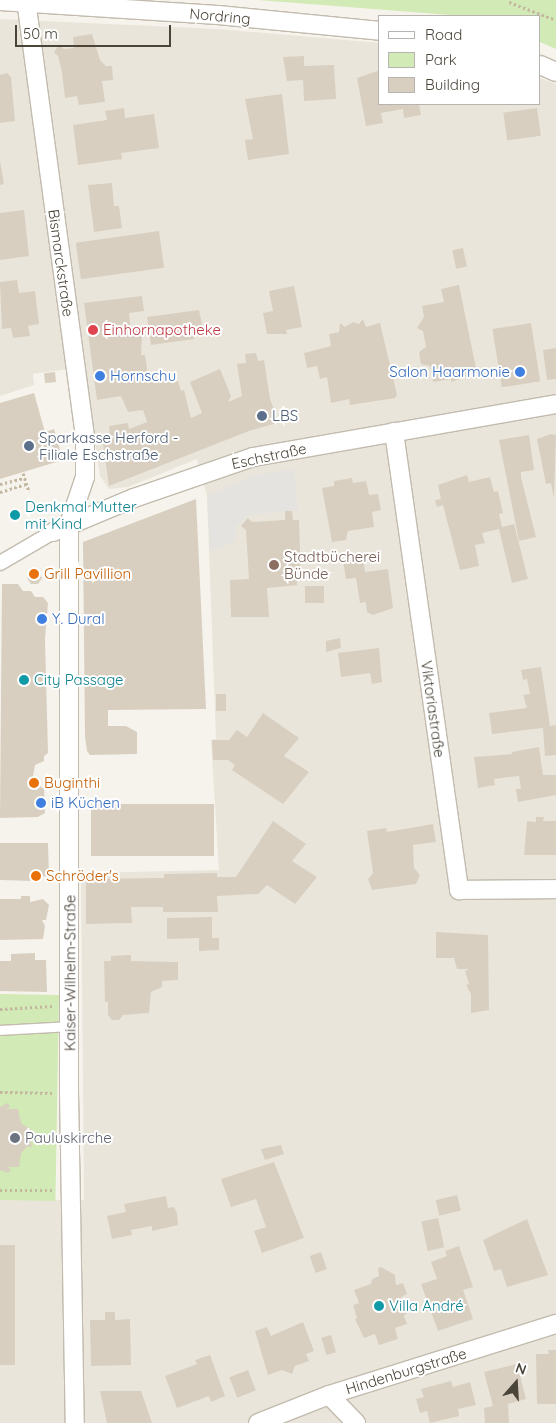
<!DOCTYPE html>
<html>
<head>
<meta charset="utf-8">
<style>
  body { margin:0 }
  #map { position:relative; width:556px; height:1423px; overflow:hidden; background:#f6f3ec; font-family:Quicksand,sans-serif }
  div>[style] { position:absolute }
  .residential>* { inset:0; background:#eae5da }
  .green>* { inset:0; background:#d2eab5; transform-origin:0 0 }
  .parking>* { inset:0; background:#e5e3e0 }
  .building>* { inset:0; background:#d8cfc1; transform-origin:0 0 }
  .path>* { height:3px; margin-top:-1.5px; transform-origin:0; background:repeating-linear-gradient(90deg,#c4b79f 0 2.5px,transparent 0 5px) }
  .roads { filter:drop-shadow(1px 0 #c2bbae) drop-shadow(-1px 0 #c2bbae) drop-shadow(0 1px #c2bbae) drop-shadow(0 -1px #c2bbae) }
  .service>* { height:9px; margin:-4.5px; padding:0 4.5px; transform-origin:4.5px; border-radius:4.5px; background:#fff }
  .pedestrian>* { height:14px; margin:-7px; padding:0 7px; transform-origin:7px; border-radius:7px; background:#fff }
  .minor>* { height:18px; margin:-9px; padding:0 9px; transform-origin:9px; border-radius:9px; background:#fff }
  .dots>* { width:14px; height:14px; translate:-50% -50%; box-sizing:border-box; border:2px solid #fff; border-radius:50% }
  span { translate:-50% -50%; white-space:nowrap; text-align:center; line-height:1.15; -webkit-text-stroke:4px #fff; paint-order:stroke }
  .street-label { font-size:15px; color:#4b4439 }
  .health-label { font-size:15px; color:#be3a42 }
  .left { translate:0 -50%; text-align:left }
  .shop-label { font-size:15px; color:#366cbe }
  .right { translate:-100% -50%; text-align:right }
  .service-label { font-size:15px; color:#4e5e75 }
  .culture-label { font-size:15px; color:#0d838f }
  .education-label { font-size:15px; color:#785e54 }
  .food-label { font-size:15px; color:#c56008 }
  .worship-label { font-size:15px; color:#5b616d }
  .legend { position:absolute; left:378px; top:15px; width:162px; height:90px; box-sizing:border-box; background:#fff; border:1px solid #b7b4b0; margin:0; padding:6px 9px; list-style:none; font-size:15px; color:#4b4439 }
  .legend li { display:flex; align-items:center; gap:10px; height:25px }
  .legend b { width:25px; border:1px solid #b7b4b0 }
  .north { position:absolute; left:491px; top:1358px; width:50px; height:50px; -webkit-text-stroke:4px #fff; paint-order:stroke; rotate:19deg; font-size:14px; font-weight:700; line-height:20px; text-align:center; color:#4b4439 }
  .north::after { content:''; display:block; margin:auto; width:18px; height:22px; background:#4b4439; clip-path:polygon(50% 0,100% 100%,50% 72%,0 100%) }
  .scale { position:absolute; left:15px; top:25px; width:156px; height:22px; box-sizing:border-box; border:2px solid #4b4439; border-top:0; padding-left:6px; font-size:15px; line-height:18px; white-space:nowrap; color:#4b4439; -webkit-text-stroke:4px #fff; paint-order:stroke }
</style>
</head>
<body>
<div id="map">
  <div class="residential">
    <i style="clip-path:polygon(0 19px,218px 29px,380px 43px,380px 104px,540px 104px,540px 78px,556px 84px,556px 1423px,0 1423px,0 1200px,84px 1200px,81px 873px,219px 870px,211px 740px,216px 739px,207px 496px,197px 459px,128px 487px,109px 489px,100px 476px,84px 367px,33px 374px,34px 385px,0 396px)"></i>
  </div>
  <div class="green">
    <i style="clip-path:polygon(258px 0,556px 0,556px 49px,540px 42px,540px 16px,463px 16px)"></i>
    <i style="left:59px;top:995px;width:206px;height:59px;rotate:91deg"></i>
  </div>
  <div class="parking">
    <i style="clip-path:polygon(294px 469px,298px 510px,248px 515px,236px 527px,235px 541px,210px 552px,207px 496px,255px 475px)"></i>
  </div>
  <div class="building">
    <i style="clip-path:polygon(92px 34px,100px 60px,106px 66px,112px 66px,113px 80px,102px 81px,105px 102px,79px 105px,77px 96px,65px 98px,62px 72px,58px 56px,54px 52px,59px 45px,64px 49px,74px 48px,73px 37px)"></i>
    <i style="clip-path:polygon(304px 56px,304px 66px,334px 65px,336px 99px,304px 101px,303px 80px,287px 81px,283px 57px)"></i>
    <i style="clip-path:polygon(380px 70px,380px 104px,419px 104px,421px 115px,404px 118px,403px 109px,381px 113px,383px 123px,366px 126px,357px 78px)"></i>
    <i style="clip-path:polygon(7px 73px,11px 77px,15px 121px,0 123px,0 75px)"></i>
    <i style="clip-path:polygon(282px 94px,289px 154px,248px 160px,245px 140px,253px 139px,245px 99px)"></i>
    <i style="clip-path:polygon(124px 108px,125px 118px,154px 114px,159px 148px,121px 153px,122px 159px,78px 165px,73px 125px,107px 120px,105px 111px)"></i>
    <i style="left:537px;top:108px;width:28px;height:34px;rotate:82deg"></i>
    <i style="clip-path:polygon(0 161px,4px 184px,0 185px)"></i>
    <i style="clip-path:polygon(112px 183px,114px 206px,119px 206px,122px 228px,94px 232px,88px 185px)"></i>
    <i style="clip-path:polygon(24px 210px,29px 256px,0 260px,0 213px)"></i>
    <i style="left:159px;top:231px;width:37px;height:84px;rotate:82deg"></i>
    <i style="left:463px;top:248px;width:19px;height:11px;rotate:78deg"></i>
    <i style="clip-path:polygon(17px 280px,19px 293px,35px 291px,39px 324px,28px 326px,30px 336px,13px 338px,11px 328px,2px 329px,0 282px)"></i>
    <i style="clip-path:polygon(459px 285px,477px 373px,451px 382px,451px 379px,433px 382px,430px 366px,421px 364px,419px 352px,426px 347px,423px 331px,417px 328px,424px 317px,422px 306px,444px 302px,441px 289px)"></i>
    <i style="clip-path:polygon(294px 286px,302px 327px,286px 330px,287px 334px,267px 334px,263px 313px,273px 311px,269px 291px)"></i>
    <i style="clip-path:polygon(142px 296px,144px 311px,129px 313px,131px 332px,138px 331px,142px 338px,141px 355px,145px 355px,149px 382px,171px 373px,174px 382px,178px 381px,181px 391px,184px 390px,191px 418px,202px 413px,190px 382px,220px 369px,231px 396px,228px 402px,242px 396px,237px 364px,246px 363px,245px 354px,256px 353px,258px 361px,264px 360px,270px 399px,278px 420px,277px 423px,249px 431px,109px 486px,102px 436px,110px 435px,109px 426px,128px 423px,129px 429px,147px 422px,143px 410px,128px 412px,121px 396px,97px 400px,84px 303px)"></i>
    <i style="clip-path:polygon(199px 310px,202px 325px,193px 327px,194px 339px,151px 345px,147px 317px)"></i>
    <i style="clip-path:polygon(363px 319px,366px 327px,380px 323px,397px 395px,395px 398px,350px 405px,349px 399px,331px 403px,327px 377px,320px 379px,317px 366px,307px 368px,304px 353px,331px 346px,329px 334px,339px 332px,340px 323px,345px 327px,353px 322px,359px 324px)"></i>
    <i style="left:531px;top:323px;width:59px;height:39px;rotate:81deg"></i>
    <i style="clip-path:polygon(556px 348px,556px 379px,547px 380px,543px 350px)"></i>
    <i style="left:55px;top:372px;width:10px;height:11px;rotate:84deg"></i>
    <i style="clip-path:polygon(34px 393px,45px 432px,54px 429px,63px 460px,0 479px,0 403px)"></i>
    <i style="clip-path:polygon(551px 434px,556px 435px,554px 498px,551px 483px,546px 484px,537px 439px)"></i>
    <i style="clip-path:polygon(529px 435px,534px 470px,521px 472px,521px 477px,536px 537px,519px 541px,499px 440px)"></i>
    <i style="clip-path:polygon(467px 475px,469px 482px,490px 477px,494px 492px,498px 491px,503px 513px,499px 514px,502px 527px,514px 524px,528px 579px,512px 583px,499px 529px,482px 533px,485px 543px,475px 545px,479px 566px,460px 570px,443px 505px,437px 507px,435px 500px,441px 499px,438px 485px)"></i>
    <i style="clip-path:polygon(352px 478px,353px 483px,366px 481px,369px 495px,378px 494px,381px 510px,372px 512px,374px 527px,348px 531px,346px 540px,332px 542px,322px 488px,334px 486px,334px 481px)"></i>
    <i style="clip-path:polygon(196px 499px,206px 709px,108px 710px,108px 726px,126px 726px,137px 732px,137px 754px,90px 755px,87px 751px,85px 737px,83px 542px)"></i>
    <i style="clip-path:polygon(285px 511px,292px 511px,293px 520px,299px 520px,301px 580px,297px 580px,297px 585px,267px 588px,269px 617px,231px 617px,230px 580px,249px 579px,246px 530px,241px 526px,248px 518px,252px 522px,285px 520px)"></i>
    <i style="clip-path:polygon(363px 557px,365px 572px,388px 569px,393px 608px,373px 615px,367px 612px,366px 602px,360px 603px,356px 578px,346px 579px,343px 560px)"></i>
    <i style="clip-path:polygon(31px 571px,38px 571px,42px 578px,38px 584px,31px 584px,27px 578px)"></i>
    <i style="clip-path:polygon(2px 584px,18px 584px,23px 591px,31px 591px,35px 597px,43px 597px,48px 603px,45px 639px,48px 753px,44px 756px,44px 761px,35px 765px,33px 776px,33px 781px,44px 789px,45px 813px,38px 817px,0 818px)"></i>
    <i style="left:305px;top:586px;width:19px;height:17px"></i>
    <i style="clip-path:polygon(340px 638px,341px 648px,326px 652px,326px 641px)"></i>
    <i style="clip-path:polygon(379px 648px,382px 682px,372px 684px,370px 673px,341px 677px,338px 653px)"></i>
    <i style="clip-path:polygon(541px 667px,550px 726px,556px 725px,556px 755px,545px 756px,543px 728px,492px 734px,489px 713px,527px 708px,523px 695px,530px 694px,527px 679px,523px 680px,521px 670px)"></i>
    <i style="left:216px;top:694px;width:10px;height:17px"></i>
    <i style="clip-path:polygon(263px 713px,299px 738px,284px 756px,309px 772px,283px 804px,232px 770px,235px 765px,228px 760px,213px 760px,212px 740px,229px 740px,237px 730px,247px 737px)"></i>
    <i style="clip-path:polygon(539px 747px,543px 775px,556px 775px,556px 795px,518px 802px,516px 789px,521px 789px,519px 776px,494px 779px,495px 785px,478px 788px,474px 757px,512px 754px,512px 752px)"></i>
    <i style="left:91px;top:804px;width:123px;height:52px"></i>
    <i style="clip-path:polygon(536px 817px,544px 817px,543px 821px,556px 821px,556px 855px,524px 855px,527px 821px,536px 822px)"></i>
    <i style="clip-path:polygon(273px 821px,306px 844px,292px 861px,317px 877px,295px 904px,267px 885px,258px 894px,217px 896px,218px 912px,163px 912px,163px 907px,131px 907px,132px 923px,86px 924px,86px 879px,164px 878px,164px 874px,217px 873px,217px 877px,236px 877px)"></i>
    <i style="clip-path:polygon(433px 824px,436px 842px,413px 845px,414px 868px,420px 875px,416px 884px,372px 890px,368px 879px,373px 873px,367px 831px,386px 828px,387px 832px)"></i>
    <i style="clip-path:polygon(0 843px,48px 843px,49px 876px,34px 877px,33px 881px,0 880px)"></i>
    <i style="clip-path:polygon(21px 896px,30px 896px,30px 902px,43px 899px,49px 905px,46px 920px,42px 920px,45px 926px,43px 939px,0 940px,0 899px,21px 899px)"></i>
    <i style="clip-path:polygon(212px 917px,212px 938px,219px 938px,219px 950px,199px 951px,199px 938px,167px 939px,167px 918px)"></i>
    <i style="clip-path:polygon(436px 932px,488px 935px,489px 1010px,471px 1013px,471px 994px,466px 985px,469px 984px,465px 971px,469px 969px,457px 969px,454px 958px,436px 958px)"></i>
    <i style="clip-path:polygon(35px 953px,35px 960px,46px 960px,47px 992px,0 991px,0 961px,11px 961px,11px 954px)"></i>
    <i style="clip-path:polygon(131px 955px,131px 961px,178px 962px,178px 980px,162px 981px,162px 987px,151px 992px,149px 1013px,123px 1015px,119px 1020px,112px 1020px,108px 1015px,108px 1002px,105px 1002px,104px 961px,111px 961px,111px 956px)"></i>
    <i style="clip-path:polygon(7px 1103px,10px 1106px,7px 1109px,18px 1109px,21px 1123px,33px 1131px,29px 1133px,32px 1148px,28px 1146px,21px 1153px,19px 1167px,8px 1167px,11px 1170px,8px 1173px,0 1170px,0 1107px)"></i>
    <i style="clip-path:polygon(281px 1145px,284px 1154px,265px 1160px,261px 1149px)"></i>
    <i style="clip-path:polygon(274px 1162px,304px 1238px,262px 1253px,254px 1231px,266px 1227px,256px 1199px,231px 1207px,221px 1179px)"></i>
    <i style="left:457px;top:1195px;width:16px;height:22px;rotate:76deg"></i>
    <i style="clip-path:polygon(166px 1196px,168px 1208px,174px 1207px,177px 1213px,178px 1225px,152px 1231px,152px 1226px,131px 1230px,132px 1235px,112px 1239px,107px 1216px,126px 1212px,124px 1204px)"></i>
    <i style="left:438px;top:1218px;width:30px;height:17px;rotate:78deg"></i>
    <i style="clip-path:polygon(527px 1219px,548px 1275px,507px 1287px,501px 1269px,494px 1271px,483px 1240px)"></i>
    <i style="left:0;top:1245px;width:15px;height:120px"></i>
    <i style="clip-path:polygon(459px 1246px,473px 1287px,463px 1290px,473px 1319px,438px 1331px,421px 1284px,437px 1279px,431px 1262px,447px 1256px,445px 1251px)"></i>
    <i style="left:321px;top:1252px;width:18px;height:12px;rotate:71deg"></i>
    <i style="clip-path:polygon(381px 1267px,395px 1275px,396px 1285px,403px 1283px,407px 1294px,398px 1299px,407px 1313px,404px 1316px,407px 1324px,395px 1328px,398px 1339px,379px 1345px,375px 1334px,364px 1338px,355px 1319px,357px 1318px,353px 1305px,359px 1303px,354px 1290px,371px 1284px,372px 1279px,379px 1276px,378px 1268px)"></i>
    <i style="clip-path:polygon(105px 1312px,115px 1312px,115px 1320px,130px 1319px,131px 1365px,91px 1366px,90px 1320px,105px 1320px)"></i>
    <i style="clip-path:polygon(303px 1322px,314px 1351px,306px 1354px,309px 1361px,295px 1366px,292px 1374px,282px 1370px,268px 1375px,255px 1331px,267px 1327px,271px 1336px)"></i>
    <i style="left:331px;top:1335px;width:18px;height:10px;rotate:74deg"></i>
    <i style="clip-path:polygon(548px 1350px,556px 1350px,556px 1404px,537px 1404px,536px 1354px,549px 1354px)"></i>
    <i style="clip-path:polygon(210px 1355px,225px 1396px,211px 1402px,209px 1396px,177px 1408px,165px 1376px,197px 1364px,195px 1360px)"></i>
    <i style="clip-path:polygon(517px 1364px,526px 1399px,508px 1404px,509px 1423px,485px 1423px,484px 1408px,493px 1406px,484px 1372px)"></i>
    <i style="left:248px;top:1370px;width:22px;height:20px;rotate:69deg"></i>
    <i style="clip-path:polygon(451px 1381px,453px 1387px,470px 1382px,476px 1405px,458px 1409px,459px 1416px,430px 1423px,427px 1411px,420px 1413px,416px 1399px,424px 1397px,421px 1389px)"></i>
    <i style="clip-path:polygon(100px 1391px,141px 1391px,152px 1423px,107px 1423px)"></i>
  </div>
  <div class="path">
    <i style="left:509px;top:2px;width:50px;rotate:21deg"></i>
    <i style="left:23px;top:473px;width:20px;rotate:72deg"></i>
    <i style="left:0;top:484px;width:25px;rotate:-14deg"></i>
    <i style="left:0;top:492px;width:27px;rotate:-17deg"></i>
    <i style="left:0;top:1009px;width:52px;rotate:-3.3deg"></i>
    <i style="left:0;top:1092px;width:52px;rotate:1.1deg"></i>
    <i style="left:0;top:1190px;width:52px"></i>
  </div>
  <div class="roads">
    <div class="service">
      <i style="left:0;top:1030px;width:71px;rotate:-3.2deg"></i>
    </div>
    <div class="pedestrian">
      <i style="left:0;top:563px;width:61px;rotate:-30.3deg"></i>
    </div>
    <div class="minor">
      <i style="left:26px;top:0;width:442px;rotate:82.3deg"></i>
      <i style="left:85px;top:438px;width:39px;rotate:90deg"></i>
      <i style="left:85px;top:477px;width:50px;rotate:108.8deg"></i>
      <i style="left:69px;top:524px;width:569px;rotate:90deg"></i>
      <i style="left:69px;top:1093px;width:330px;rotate:89deg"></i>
      <i style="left:0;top:1px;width:218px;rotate:3.7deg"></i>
      <i style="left:218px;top:15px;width:163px;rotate:5.6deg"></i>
      <i style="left:540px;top:65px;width:17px;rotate:24deg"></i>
      <i style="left:394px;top:432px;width:463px;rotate:81.9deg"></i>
      <i style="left:459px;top:890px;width:97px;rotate:-0.6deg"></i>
      <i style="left:53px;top:532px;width:88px;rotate:-22.8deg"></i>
      <i style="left:134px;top:498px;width:126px;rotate:-19deg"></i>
      <i style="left:253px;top:457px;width:308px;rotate:-9.9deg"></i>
      <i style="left:329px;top:1395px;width:39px;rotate:46deg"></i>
      <i style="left:258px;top:1423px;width:76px;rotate:-21.5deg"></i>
      <i style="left:329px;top:1395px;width:238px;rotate:-17.4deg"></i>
    </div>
  </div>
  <div class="dots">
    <i style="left:93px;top:330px;background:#e0444e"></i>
    <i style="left:520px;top:372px;background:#3f7fe0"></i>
    <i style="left:100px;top:376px;background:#3f7fe0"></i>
    <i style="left:262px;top:416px;background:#5c6f8a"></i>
    <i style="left:29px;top:446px;background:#5c6f8a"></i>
    <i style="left:15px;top:515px;background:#0f9aa8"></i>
    <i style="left:274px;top:565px;background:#8d6e63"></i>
    <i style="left:34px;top:574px;background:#e8710a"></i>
    <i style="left:42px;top:619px;background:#3f7fe0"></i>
    <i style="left:24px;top:680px;background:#0f9aa8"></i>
    <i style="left:34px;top:783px;background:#e8710a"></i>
    <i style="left:41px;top:803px;background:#3f7fe0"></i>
    <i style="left:36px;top:876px;background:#e8710a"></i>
    <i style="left:15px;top:1138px;background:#6b7280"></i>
    <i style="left:379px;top:1306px;background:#0f9aa8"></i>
  </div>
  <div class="street-label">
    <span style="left:220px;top:16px;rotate:5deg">Nordring</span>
    <span style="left:61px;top:263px;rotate:82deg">Bismarckstraße</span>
    <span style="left:269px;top:456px;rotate:-12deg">Eschstraße</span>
    <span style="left:433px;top:709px;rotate:82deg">Viktoriastraße</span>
    <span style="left:70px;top:973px;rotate:-90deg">Kaiser-Wilhelm-Straße</span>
    <span style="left:406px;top:1371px;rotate:-17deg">Hindenburgstraße</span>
  </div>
  <div class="health-label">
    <span class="left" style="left:103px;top:330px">Einhornapotheke</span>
  </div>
  <div class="shop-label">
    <span class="right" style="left:510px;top:372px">Salon Haarmonie</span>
    <span class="left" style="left:110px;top:376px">Hornschu</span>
    <span class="left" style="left:52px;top:619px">Y. Dural</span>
    <span class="left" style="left:51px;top:803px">iB Küchen</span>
  </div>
  <div class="service-label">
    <span class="left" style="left:272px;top:416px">LBS</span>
    <span class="left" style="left:39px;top:446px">Sparkasse Herford -<br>Filiale Eschstraße</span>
  </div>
  <div class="culture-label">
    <span class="left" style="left:25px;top:515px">Denkmal Mutter<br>mit Kind</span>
    <span class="left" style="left:34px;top:680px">City Passage</span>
    <span class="left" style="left:389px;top:1306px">Villa André</span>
  </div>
  <div class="education-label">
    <span class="left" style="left:284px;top:565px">Stadtbücherei<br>Bünde</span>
  </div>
  <div class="food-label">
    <span class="left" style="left:44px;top:574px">Grill Pavillion</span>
    <span class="left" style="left:44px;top:783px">Buginthi</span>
    <span class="left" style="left:46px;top:876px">Schröder's</span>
  </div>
  <div class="worship-label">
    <span class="left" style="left:25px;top:1138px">Pauluskirche</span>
  </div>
  <ul class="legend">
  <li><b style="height:6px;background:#fff"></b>Road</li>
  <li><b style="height:14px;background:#d2eab5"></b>Park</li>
  <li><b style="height:14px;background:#d8cfc1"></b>Building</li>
  </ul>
  <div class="north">N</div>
  <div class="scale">50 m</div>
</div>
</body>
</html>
